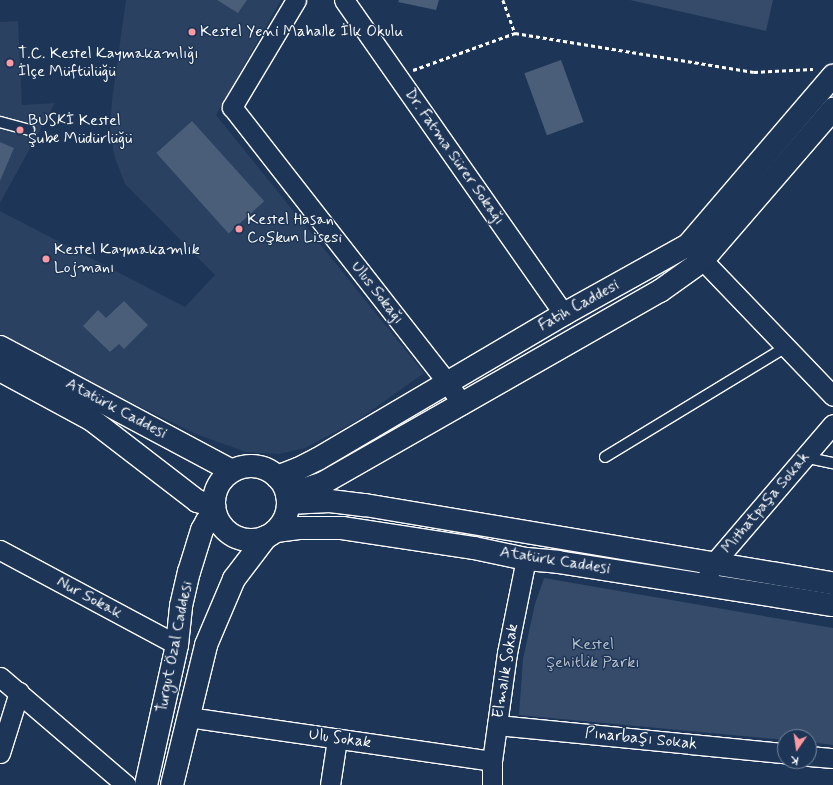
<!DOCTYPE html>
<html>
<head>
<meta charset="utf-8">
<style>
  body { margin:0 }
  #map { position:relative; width:833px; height:785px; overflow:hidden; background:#1d3557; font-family:Mynerve,sans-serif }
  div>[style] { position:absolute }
  .built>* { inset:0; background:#2a4161 }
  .green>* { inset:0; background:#364b69 }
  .building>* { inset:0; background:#4a5d79; transform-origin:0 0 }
  .path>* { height:2.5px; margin-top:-1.25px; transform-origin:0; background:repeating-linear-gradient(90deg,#fff 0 4px,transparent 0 7px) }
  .roads { filter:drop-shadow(1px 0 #fff) drop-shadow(-1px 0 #fff) drop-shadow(0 1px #fff) drop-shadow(0 -1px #fff) }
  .service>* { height:10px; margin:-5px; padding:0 5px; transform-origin:5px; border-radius:5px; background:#1d3557 }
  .minor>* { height:19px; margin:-9.5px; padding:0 9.5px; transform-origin:9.5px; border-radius:9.5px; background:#1d3557 }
  .primary>* { height:22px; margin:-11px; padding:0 11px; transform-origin:11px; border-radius:11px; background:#1d3557 }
  .primary>.ring { margin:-11px; padding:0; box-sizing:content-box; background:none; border:22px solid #1d3557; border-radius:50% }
  .dots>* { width:11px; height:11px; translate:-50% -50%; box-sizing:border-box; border:2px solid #1d3557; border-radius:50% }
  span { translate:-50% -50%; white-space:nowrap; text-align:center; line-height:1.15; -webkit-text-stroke:3px #1d3557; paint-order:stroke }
  .poi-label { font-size:16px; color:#fff }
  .left { translate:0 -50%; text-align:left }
  .street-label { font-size:16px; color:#fff }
  .park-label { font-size:16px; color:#b9c0ca }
  .north { position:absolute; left:777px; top:729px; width:40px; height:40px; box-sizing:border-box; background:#1d3557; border:1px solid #77869a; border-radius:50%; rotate:193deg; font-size:11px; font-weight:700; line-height:16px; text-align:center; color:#fff }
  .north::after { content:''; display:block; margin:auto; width:14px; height:18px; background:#ff9aa2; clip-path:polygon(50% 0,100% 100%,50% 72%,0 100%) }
</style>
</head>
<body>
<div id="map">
  <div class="built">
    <i style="clip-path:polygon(126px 0,281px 0,216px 115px,424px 373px,358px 420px,305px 448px,279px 454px,246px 452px,196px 434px,108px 391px,0 334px,0 211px,185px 307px,215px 275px,125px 184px,115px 158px,110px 131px,112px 100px)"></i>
    <i style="clip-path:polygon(18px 21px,22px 105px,55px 103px,0 203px,0 22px)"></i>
  </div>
  <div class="green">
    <i style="clip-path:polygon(630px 0,773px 0,766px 31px)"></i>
    <i style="clip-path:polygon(544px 578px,833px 628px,833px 745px,809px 742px,809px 737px,785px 737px,785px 740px,519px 715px,523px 659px,535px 604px)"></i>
  </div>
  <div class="building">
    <i style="clip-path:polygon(217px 0,247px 0,238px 13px)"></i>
    <i style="clip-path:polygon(399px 0,439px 0,436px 10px,398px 2px)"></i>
    <i style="left:561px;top:60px;width:66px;height:39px;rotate:70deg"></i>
    <i style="left:192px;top:121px;width:108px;height:48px;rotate:48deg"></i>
    <i style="clip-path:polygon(0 142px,14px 148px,0 181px)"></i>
    <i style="clip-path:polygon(124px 301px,148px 325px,124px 349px,119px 344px,110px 352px,83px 326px,98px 310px,106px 318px)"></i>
  </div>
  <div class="path">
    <i style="left:503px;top:0;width:35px;rotate:70deg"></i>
    <i style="left:515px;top:33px;width:242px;rotate:9.3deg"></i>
    <i style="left:754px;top:72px;width:59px;rotate:-2.9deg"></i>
    <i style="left:413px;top:70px;width:109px;rotate:-19.9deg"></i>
  </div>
  <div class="roads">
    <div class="service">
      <i style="left:0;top:122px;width:30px;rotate:15deg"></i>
      <i style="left:605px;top:457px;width:212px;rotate:-31.3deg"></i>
      <i style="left:804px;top:457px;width:30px;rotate:12deg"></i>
    </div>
    <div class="minor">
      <i style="left:296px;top:0;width:125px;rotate:120.9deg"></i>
      <i style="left:232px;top:107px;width:349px;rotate:52deg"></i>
      <i style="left:447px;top:382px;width:27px;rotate:56deg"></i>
      <i style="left:344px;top:0;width:383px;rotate:55deg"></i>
      <i style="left:693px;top:250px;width:202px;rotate:46.2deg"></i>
      <i style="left:0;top:550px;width:201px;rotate:28.2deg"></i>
      <i style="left:708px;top:575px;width:12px;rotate:-66deg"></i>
      <i style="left:713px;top:564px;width:184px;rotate:-49.4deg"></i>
      <i style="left:0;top:677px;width:166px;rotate:40.6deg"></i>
      <i style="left:188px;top:717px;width:307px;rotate:8.2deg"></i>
      <i style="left:497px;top:725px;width:289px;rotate:5.6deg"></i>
      <i style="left:0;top:753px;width:64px;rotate:-72.7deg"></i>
      <i style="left:809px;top:756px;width:24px;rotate:5deg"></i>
      <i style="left:330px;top:785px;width:47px;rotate:-81.3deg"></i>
      <i style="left:492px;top:785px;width:24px;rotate:-90deg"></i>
      <i style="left:492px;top:761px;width:109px;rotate:-82.1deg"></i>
      <i style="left:507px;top:653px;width:96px;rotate:-78.6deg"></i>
    </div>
    <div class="primary">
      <i style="left:0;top:347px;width:263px;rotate:28.1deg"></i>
      <i style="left:0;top:370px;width:105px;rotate:28.5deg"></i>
      <i style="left:92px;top:420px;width:133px;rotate:37.6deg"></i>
      <i style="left:197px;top:501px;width:18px;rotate:16deg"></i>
      <i class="ring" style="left:214px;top:466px;width:52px;height:52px"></i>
      <i style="left:277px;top:477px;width:22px;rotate:-21deg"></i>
      <i style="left:298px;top:469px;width:22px;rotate:-27deg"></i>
      <i style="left:318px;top:459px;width:286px;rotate:-30.5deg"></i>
      <i style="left:564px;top:314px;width:142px;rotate:-29.1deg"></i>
      <i style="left:688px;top:245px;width:223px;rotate:-49.4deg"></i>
      <i style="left:287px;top:495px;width:38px;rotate:-18deg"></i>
      <i style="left:323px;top:483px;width:388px;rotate:-29.7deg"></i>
      <i style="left:660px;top:291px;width:52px;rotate:-35.5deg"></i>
      <i style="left:702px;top:261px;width:201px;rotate:-49.2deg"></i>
      <i style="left:288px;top:503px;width:42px;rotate:-2.7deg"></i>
      <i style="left:330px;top:501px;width:35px;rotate:7deg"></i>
      <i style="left:365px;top:505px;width:474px;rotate:9.5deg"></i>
      <i style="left:276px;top:531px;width:23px;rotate:-7deg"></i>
      <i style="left:299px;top:528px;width:43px"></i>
      <i style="left:342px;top:528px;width:134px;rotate:8.6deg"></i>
      <i style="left:474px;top:548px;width:53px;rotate:11.9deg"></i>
      <i style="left:526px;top:559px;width:32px;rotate:5deg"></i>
      <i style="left:558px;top:562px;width:278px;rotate:8.9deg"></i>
      <i style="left:146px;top:785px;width:143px;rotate:-77.5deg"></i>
      <i style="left:177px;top:645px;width:39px;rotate:-84deg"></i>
      <i style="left:181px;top:606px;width:35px;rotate:-77deg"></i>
      <i style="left:189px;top:572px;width:44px;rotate:-72.8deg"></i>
      <i style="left:202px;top:530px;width:10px;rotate:-61deg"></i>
      <i style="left:207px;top:521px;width:11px;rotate:-41deg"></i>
      <i style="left:172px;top:785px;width:144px;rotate:-76.3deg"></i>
      <i style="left:206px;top:645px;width:72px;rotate:-67deg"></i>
      <i style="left:234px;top:579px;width:53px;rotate:-52.7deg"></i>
    </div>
  </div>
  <div class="dots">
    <i style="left:192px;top:32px;background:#ff9aa2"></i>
    <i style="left:10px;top:63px;background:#ff9aa2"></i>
    <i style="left:20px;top:130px;background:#ff9aa2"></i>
    <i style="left:239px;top:229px;background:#ff9aa2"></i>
    <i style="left:46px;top:259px;background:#ff9aa2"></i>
  </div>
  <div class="poi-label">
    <span class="left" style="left:200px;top:32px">Kestel Yeni Mahalle İlk Okulu</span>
    <span class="left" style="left:18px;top:63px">T.C. Kestel Kaymakamlığı<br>İlçe Müftülüğü</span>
    <span class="left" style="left:28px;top:130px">BUSKİ Kestel<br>Şube Müdürlüğü</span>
    <span class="left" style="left:247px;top:229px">Kestel Hasan<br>Coşkun Lisesi</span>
    <span class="left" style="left:54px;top:259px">Kestel Kaymakamlık<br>Lojmanı</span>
  </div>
  <div class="street-label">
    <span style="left:454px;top:157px;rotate:55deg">Dr. Fatma Sürer Sokağı</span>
    <span style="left:377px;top:293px;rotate:52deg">Ulus Sokağı</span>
    <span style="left:579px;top:306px;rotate:-29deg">Fatih Caddesi</span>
    <span style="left:116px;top:409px;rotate:28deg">Atatürk Caddesi</span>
    <span style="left:766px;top:503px;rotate:-50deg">Mithatpaşa Sokak</span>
    <span style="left:555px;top:561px;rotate:9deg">Atatürk Caddesi</span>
    <span style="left:89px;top:598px;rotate:28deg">Nur Sokak</span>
    <span style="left:175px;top:647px;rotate:-79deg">Turgut Özal Caddesi</span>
    <span style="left:506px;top:671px;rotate:-81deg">Elmalık Sokak</span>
    <span style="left:340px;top:739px;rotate:8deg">Ulu Sokak</span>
    <span style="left:641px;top:739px;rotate:6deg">Pınarbaşı Sokak</span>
  </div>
  <div class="park-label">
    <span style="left:593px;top:654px">Kestel<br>Şehitlik Parkı</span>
  </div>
  <div class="north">K</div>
</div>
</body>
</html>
